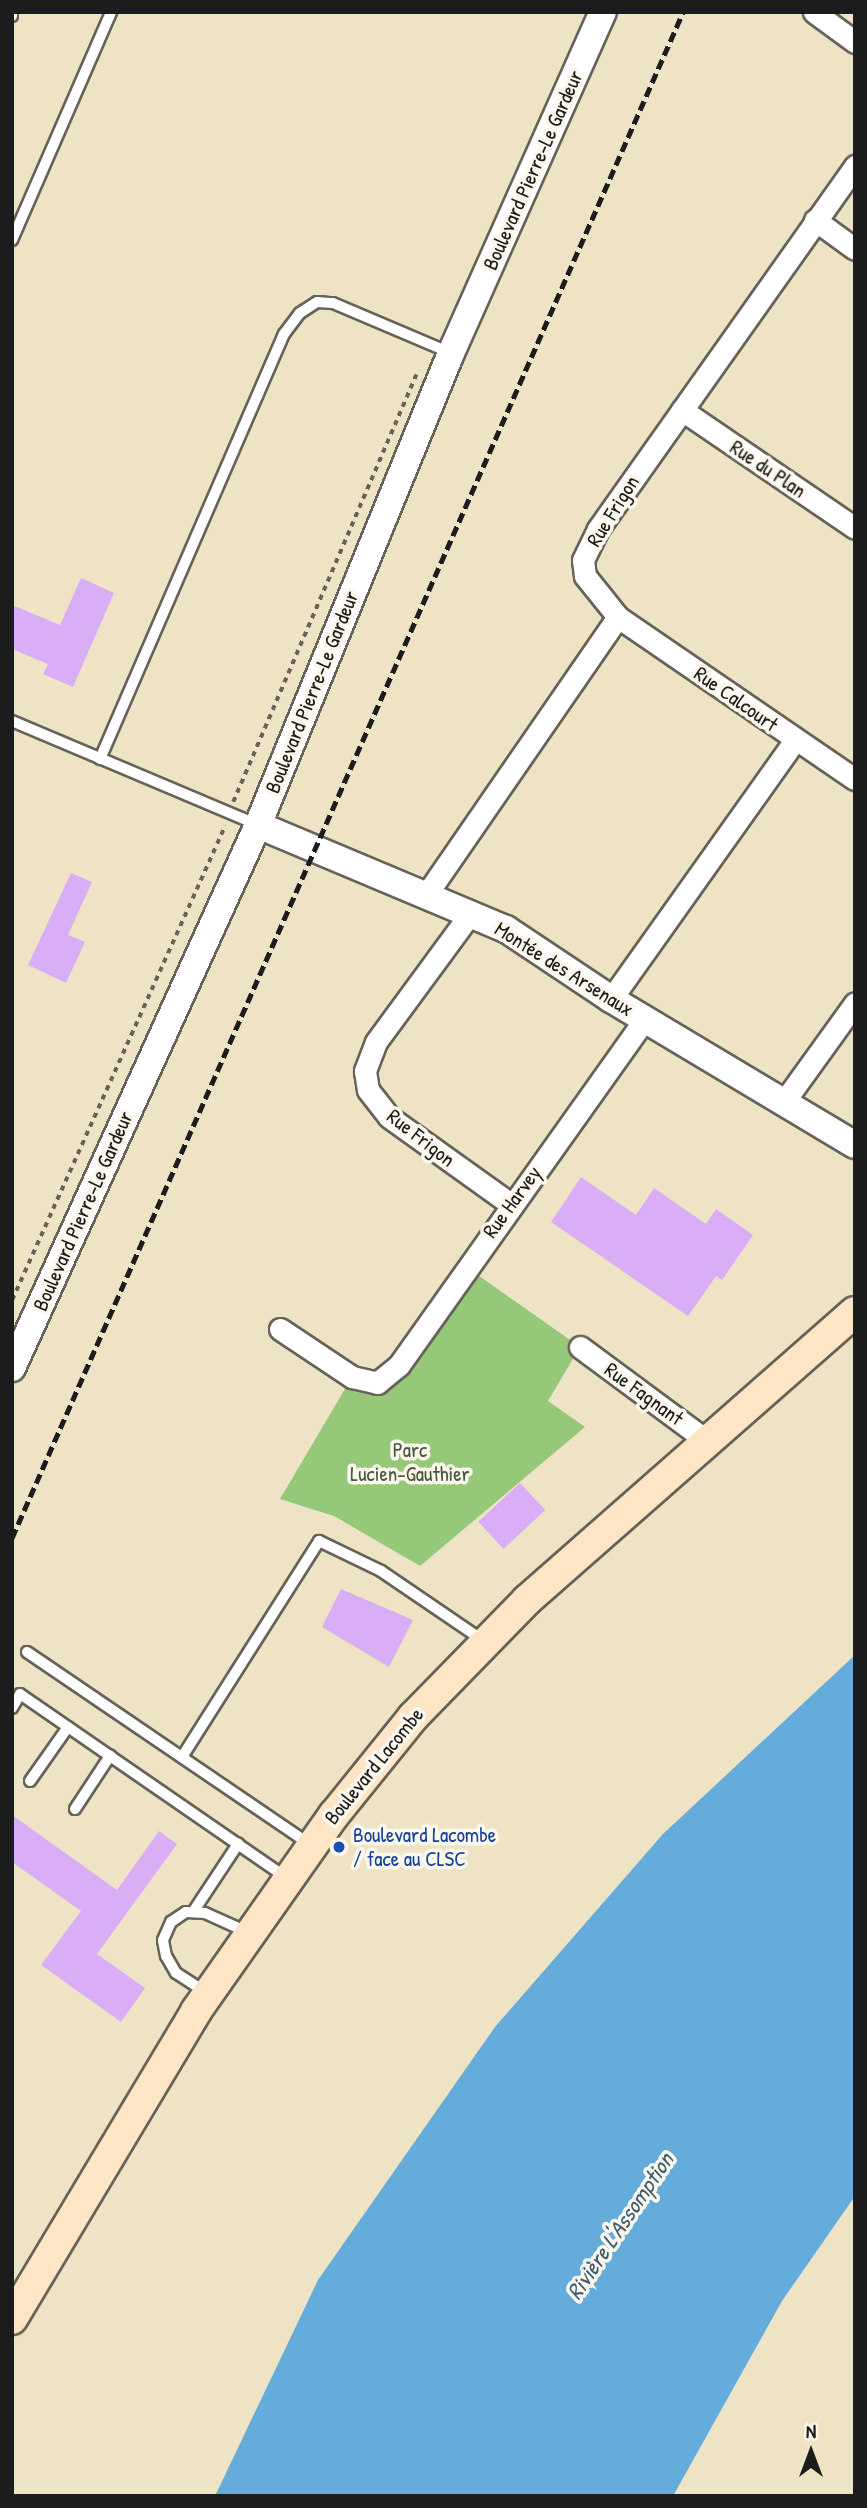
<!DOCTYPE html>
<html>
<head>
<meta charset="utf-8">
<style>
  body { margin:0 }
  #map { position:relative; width:867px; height:2508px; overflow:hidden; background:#eee3c4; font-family:"Patrick Hand",sans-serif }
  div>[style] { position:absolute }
  .green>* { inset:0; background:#96c879 }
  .water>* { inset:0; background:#64acdb }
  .building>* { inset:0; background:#d9aef6; transform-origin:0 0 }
  .path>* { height:3.5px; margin-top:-1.75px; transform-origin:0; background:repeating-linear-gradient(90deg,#666257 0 5px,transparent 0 10px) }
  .roads { filter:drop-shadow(2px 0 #666257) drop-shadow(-2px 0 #666257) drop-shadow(0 2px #666257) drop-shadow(0 -2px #666257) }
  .service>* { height:10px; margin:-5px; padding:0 5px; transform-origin:5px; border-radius:5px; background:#fff }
  .minor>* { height:21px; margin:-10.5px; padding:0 10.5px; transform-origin:10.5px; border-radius:10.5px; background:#fff }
  .tertiary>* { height:26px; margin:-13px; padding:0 13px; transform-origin:13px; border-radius:13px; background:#fff }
  .secondary>* { height:30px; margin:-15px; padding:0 15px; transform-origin:15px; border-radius:15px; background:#fee5c5 }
  .rail>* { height:5px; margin-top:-2.5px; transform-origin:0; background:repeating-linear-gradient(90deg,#1c1c1c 0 10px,transparent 0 15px) }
  .dots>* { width:19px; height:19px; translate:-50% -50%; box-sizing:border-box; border:4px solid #fbf7ec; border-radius:50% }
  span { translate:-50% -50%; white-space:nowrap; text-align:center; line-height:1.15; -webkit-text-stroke:7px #fbf7ec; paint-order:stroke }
  .street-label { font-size:21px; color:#1c1c1c }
  .park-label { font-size:21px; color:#47583d }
  .transit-label { font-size:21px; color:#164399 }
  .left { translate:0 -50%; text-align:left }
  .water-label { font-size:23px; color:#3c5d72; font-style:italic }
  .frame { position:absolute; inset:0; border:14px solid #1c1c1c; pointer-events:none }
  .north { position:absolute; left:776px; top:2417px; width:70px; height:70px; -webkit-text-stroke:5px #fbf7ec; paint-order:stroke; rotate:0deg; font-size:19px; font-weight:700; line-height:28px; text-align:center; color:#1c1c1c }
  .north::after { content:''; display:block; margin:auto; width:24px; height:32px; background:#1c1c1c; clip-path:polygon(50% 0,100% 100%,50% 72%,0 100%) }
</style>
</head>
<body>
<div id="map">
  <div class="green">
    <i style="clip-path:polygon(465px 1266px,580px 1347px,548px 1401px,585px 1427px,420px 1566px,334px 1516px,280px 1499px,352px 1377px,377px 1383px)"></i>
  </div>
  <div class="water">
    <i style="clip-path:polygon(855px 1655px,855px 2196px,782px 2301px,673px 2496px,215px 2496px,318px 2280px,495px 2027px,663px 1834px)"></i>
  </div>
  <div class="building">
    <i style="clip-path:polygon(81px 578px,114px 593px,73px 687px,43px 674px,48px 664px,12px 649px,12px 605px,60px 625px)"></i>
    <i style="clip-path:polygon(71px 873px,92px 882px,68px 935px,85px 942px,66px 983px,28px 965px)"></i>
    <i style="clip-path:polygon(581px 1177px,636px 1215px,654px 1188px,706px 1224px,716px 1209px,753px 1235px,722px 1280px,716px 1276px,688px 1316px,551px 1222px)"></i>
    <i style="left:520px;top:1483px;width:37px;height:57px;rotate:47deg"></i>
    <i style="clip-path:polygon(341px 1589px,413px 1620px,389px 1667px,322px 1627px)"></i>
    <i style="clip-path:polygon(12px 1815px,117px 1890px,159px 1831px,177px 1844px,97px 1954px,145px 1988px,121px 2022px,41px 1965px,81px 1911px,12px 1862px)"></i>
  </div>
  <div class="path">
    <i style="left:233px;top:802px;width:465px;rotate:-66.8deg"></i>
    <i style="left:12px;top:1300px;width:520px;rotate:-65.8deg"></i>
  </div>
  <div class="roads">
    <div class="service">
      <i style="left:12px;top:16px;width:4px;rotate:-90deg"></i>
      <i style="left:12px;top:240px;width:249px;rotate:-66.5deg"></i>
      <i style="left:12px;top:721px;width:267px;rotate:22.9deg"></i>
      <i style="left:100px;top:759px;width:463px;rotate:-66.6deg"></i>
      <i style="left:284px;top:334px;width:26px;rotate:-53deg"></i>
      <i style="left:300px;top:313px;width:20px;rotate:-33deg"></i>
      <i style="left:317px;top:302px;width:16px;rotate:4deg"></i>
      <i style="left:333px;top:303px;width:128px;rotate:23deg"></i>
      <i style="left:27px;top:1652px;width:343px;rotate:34.2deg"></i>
      <i style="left:12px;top:1708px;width:16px;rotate:-60deg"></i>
      <i style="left:20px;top:1694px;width:324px;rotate:34.6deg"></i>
      <i style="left:182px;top:1757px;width:256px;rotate:-57.6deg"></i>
      <i style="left:319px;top:1541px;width:69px;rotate:25.8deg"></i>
      <i style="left:381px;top:1571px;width:125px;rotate:34.2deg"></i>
      <i style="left:30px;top:1781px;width:66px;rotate:-54.9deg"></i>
      <i style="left:75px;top:1809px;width:64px;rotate:-56.6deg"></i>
      <i style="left:193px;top:1912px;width:82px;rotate:-56.5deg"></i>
      <i style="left:207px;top:1993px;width:37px;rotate:-147deg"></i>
      <i style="left:176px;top:1973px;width:20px;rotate:-120deg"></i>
      <i style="left:166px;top:1956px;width:16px;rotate:-101deg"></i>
      <i style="left:163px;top:1940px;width:20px;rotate:-66deg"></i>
      <i style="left:171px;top:1922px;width:18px;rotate:-34deg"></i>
      <i style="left:186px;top:1912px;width:19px;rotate:3deg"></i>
      <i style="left:205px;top:1913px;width:46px;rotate:24.3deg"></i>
    </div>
    <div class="minor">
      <i style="left:814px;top:12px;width:51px;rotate:36.2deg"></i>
      <i style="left:815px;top:220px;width:49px;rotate:35.9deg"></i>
      <i style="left:682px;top:410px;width:209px;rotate:34.3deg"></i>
      <i style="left:618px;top:617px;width:287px;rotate:34.4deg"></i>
      <i style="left:426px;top:895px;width:338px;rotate:-55.4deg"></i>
      <i style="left:618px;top:617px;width:53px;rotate:-128.8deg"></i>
      <i style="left:585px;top:576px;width:16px;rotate:-97deg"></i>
      <i style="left:583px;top:560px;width:34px;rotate:-64deg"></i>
      <i style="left:598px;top:529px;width:445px;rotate:-54.7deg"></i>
      <i style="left:470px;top:914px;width:159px;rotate:126.3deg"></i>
      <i style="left:376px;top:1042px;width:31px;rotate:111deg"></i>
      <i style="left:365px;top:1071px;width:19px;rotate:81deg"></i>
      <i style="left:368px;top:1090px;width:34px;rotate:52deg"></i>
      <i style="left:389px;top:1117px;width:151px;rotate:35.6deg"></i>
      <i style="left:611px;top:999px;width:318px;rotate:-54.6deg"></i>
      <i style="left:783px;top:1103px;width:123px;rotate:-54.2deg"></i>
      <i style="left:280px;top:1329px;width:87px;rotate:33.7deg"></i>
      <i style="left:352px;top:1377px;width:26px;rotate:13deg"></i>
      <i style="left:377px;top:1383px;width:28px;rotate:-39deg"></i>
      <i style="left:399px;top:1365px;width:425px;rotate:-54.6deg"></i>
      <i style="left:580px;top:1347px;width:158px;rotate:36.5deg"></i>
    </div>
    <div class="tertiary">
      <i style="left:258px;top:825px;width:269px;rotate:22.8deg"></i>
      <i style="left:506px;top:929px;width:126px;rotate:33.7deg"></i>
      <i style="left:611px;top:999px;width:284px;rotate:30.9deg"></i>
      <i style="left:12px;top:1368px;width:596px;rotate:-65.63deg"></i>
      <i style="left:258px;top:825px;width:510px;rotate:-67.76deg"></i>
      <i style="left:451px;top:353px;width:373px;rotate:-66deg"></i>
    </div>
    <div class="secondary">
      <i style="left:12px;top:2319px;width:359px;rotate:-59.1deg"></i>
      <i style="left:196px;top:2011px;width:240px;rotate:-54.9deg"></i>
      <i style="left:334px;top:1815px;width:126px;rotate:-51.1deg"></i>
      <i style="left:413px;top:1717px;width:163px;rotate:-45.7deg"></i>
      <i style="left:527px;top:1600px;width:436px;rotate:-41.3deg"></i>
    </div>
  </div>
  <div class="rail">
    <i style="left:12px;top:1538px;width:1667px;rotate:-66.26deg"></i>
  </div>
  <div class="dots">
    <i style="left:339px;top:1847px;background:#1a4fb4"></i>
  </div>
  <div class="street-label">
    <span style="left:533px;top:170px;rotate:-66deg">Boulevard Pierre-Le Gardeur</span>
    <span style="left:768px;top:469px;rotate:34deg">Rue du Plan</span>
    <span style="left:613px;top:511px;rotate:-58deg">Rue Frigon</span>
    <span style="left:312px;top:692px;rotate:-68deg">Boulevard Pierre-Le Gardeur</span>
    <span style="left:736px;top:699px;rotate:35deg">Rue Calcourt</span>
    <span style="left:564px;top:969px;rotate:32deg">Montée des Arsenaux</span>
    <span style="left:421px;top:1138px;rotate:38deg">Rue Frigon</span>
    <span style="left:512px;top:1202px;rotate:-54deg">Rue Harvey</span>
    <span style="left:83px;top:1211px;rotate:-66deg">Boulevard Pierre-Le Gardeur</span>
    <span style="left:644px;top:1394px;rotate:36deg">Rue Fagnant</span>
    <span style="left:374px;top:1766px;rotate:-51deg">Boulevard Lacombe</span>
  </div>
  <div class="park-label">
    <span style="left:410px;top:1462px">Parc<br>Lucien-Gauthier</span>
  </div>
  <div class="transit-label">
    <span class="left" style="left:353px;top:1847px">Boulevard Lacombe<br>/ face au CLSC</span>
  </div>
  <div class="water-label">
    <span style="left:620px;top:2226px;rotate:-56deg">Rivière L'Assomption</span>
  </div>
  <div class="frame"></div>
  <div class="north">N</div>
</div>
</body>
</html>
